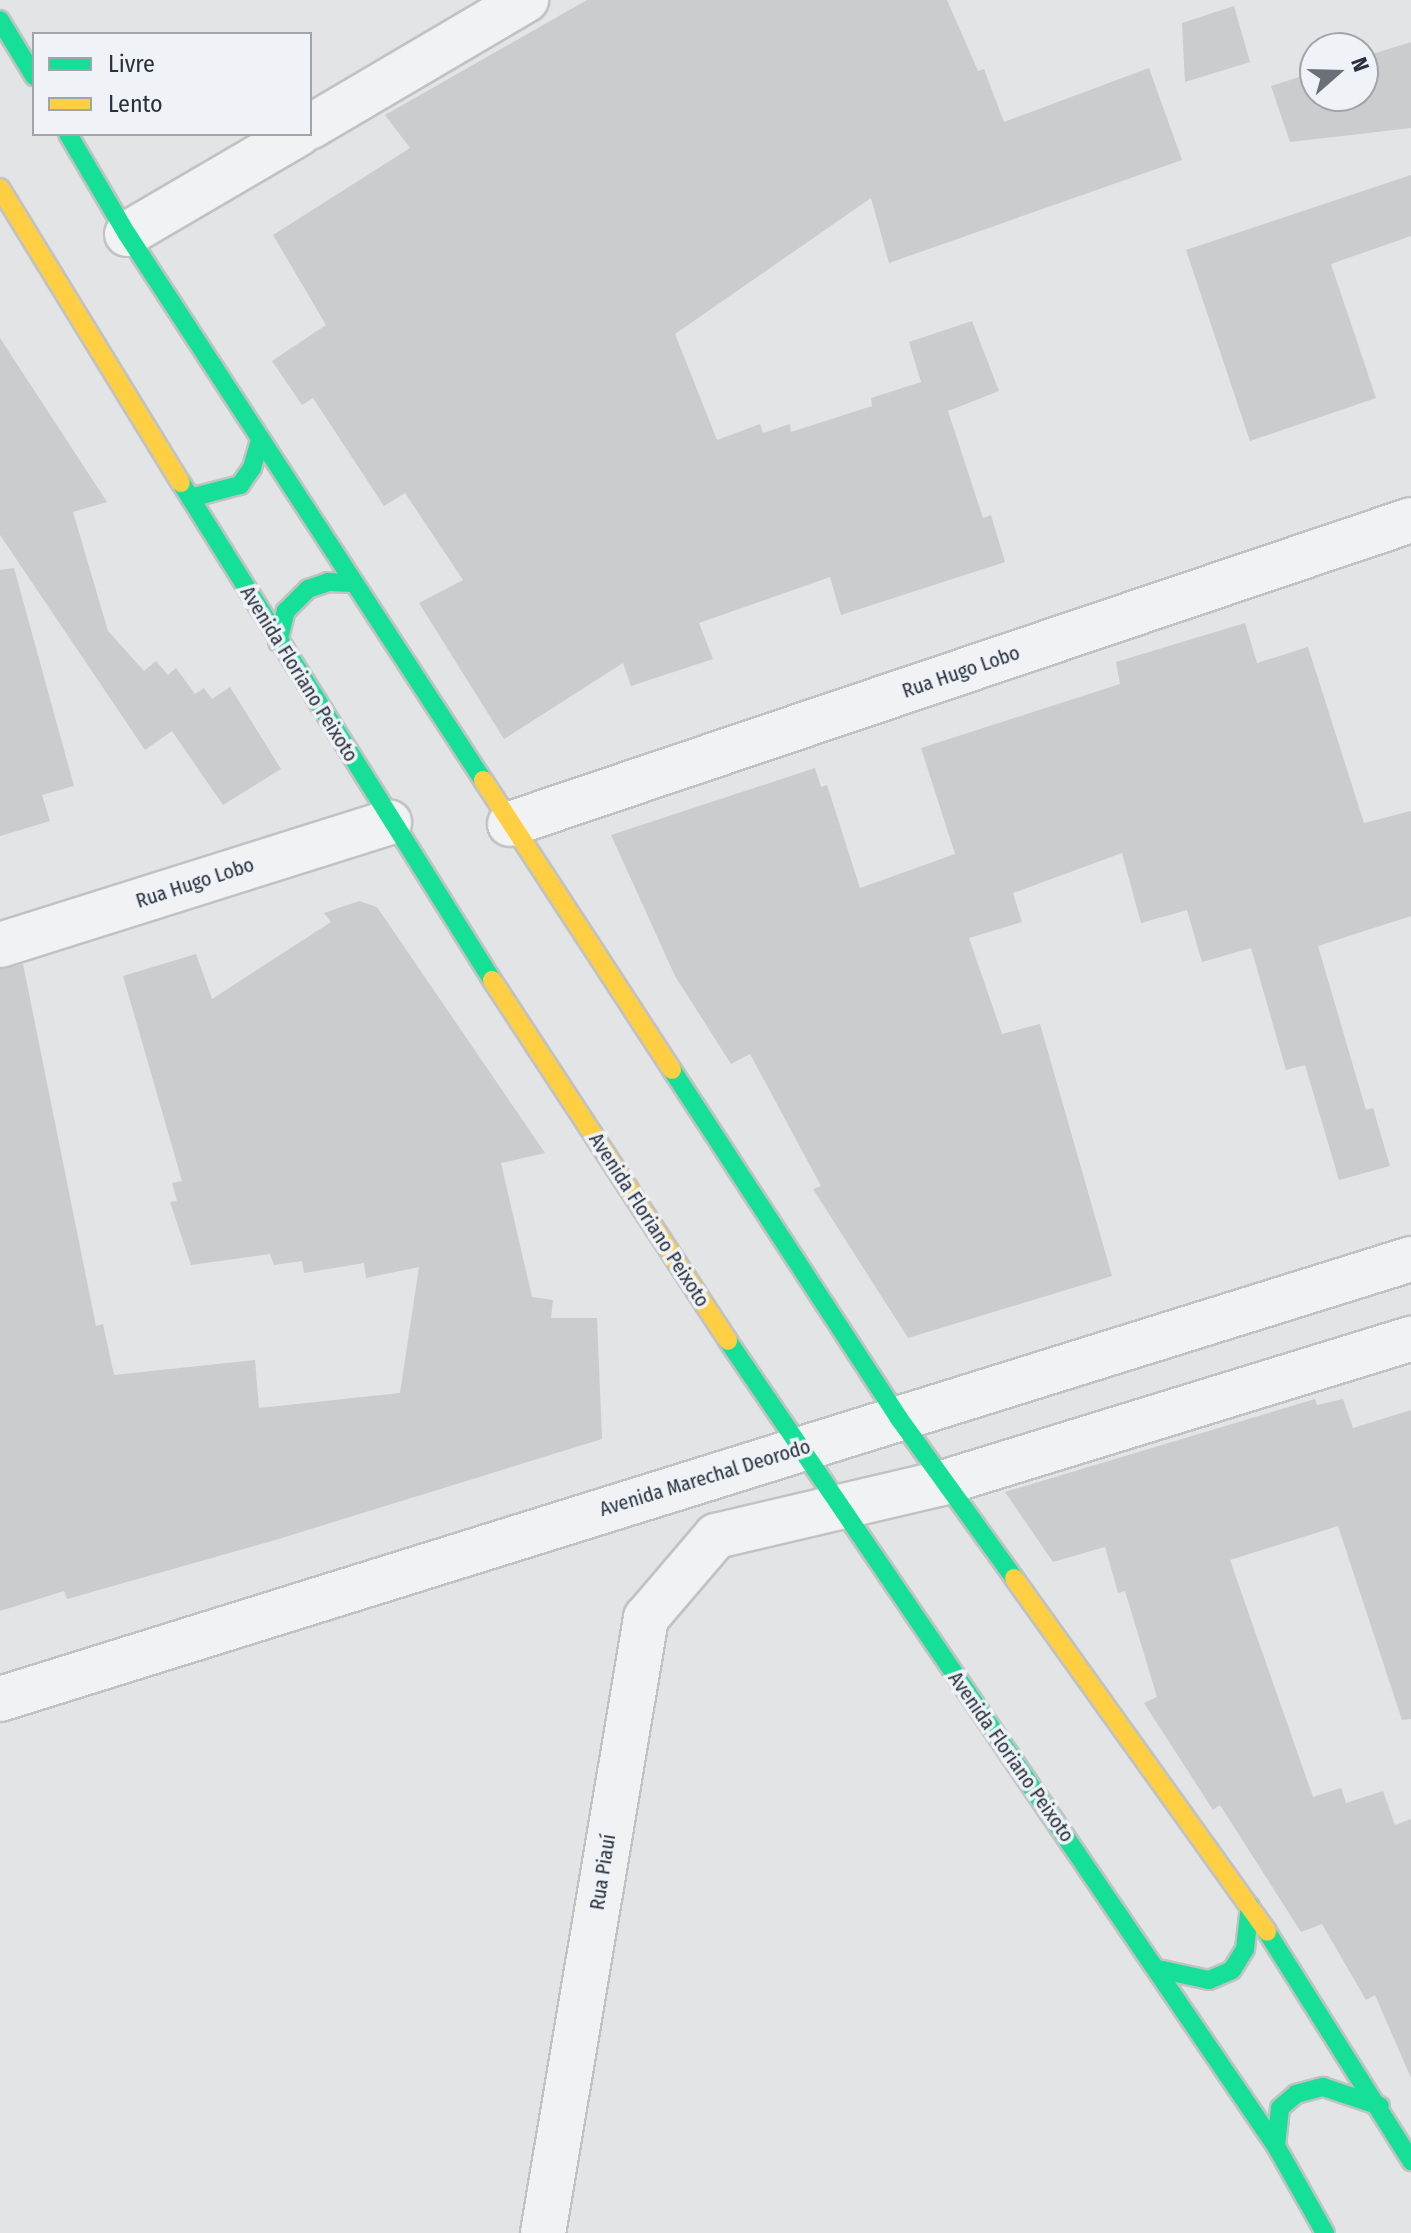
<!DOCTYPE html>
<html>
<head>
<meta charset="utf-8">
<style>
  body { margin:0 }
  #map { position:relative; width:1411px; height:2233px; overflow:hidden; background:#e2e4e6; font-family:"Fira Sans Condensed",sans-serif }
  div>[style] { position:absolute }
  .building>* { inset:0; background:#caccce }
  .roads { filter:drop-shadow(2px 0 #c0c2c4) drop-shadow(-2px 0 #c0c2c4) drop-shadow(0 2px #c0c2c4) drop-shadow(0 -2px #c0c2c4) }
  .street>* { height:44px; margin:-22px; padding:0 22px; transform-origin:22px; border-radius:22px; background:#f1f2f3 }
  .fast>* { height:18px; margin:-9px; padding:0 9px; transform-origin:9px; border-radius:9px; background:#16e098 }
  .slow>* { height:18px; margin:-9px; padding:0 9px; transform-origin:9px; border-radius:9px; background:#ffcf43 }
  span { translate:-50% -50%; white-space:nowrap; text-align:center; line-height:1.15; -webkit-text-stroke:7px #eff2f6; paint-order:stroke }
  .street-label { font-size:20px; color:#29313e }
  .legend { position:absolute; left:32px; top:32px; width:280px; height:104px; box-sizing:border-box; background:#eff2f6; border:2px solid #a0a5ac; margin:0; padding:10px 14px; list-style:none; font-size:24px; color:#29313e }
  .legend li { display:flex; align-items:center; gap:16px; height:40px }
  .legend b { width:40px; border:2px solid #a0a5ac }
  .north { position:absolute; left:1299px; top:32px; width:80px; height:80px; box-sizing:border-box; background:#eff2f6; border:2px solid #a0a5ac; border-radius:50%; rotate:70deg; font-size:22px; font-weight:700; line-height:32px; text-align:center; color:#29313e }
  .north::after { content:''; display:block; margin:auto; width:28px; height:36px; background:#6a7079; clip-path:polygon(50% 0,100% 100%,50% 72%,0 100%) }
</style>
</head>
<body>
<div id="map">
  <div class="building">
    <i style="clip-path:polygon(587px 0,947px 0,978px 71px,984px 69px,1004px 122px,1149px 68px,1182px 160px,889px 263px,871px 198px,675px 334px,717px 440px,760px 424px,763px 433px,790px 424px,791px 432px,872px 406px,871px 398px,921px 382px,909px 342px,972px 321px,999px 391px,948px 411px,983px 518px,991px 515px,1005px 562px,841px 615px,830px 577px,699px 623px,713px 659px,631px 686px,623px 663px,504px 739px,419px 603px,463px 580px,405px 493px,384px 506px,313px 398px,302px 405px,272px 361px,326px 325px,273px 235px,410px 148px,385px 115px)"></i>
    <i style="clip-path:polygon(1234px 6px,1250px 62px,1185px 82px,1182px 23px)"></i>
    <i style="clip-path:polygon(1411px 42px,1411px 128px,1290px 142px,1271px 86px,1315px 72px,1315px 96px,1363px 96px,1363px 57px)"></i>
    <i style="clip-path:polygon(1411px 175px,1411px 236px,1331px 264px,1376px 398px,1250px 441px,1186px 250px)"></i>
    <i style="clip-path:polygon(0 338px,107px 502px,73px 512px,108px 631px,144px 671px,156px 661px,168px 675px,176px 668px,195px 694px,204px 688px,212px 699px,230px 687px,281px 769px,223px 805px,172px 731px,145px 750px,0 535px)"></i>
    <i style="clip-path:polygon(14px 568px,74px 786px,42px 795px,50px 821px,0 836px,0 570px)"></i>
    <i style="clip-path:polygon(1245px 623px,1257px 663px,1308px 647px,1364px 823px,1411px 811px,1411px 916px,1318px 946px,1366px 1110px,1373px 1108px,1390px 1166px,1339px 1180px,1305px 1065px,1286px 1070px,1251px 948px,1202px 962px,1187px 910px,1141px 923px,1122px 853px,1013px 893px,1022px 922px,969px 938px,1002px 1034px,1040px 1024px,1112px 1276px,908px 1338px,813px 1189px,821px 1186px,750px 1054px,731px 1064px,675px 976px,611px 835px,815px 768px,821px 787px,827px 785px,860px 888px,955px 854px,921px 748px,1120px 684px,1116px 662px)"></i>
    <i style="clip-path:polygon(359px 901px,377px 907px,545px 1153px,501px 1163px,532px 1297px,553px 1300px,551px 1318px,597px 1318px,602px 1439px,272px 1541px,67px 1599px,64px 1591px,0 1611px,0 969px,23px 964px,96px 1326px,103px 1324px,114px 1375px,255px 1360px,259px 1408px,400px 1393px,419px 1267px,366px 1278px,364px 1263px,304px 1273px,302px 1261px,274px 1265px,270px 1254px,191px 1265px,170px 1202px,177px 1201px,172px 1183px,182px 1181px,123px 976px,196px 954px,212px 999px,331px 922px,324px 913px)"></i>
    <i style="clip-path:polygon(1315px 1399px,1317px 1405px,1343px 1399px,1353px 1428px,1411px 1410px,1411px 1719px,1402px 1720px,1338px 1526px,1230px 1560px,1313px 1797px,1341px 1788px,1346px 1803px,1383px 1791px,1395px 1825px,1411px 1819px,1411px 2078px,1375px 1995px,1366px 2000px,1322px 1924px,1301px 1932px,1220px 1805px,1213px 1810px,1144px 1703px,1157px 1697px,1125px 1591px,1118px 1593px,1105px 1547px,1053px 1562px,1005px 1492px)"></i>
  </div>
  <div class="roads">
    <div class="street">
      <i style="left:310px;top:127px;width:251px;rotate:-30.5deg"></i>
      <i style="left:127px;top:234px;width:198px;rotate:-30.3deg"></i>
      <i style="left:510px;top:824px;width:951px;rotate:-18.64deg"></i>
      <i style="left:0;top:945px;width:408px;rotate:-17.5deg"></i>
      <i style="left:0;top:1699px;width:1478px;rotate:-17.32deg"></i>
      <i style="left:543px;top:2233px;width:624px;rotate:-80.49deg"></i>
      <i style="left:646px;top:1618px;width:108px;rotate:-49.5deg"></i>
      <i style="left:716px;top:1536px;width:232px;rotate:-13.2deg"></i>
      <i style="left:942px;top:1483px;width:491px;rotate:-17.1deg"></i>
    </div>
    <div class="fast">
      <i style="left:0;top:20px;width:66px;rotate:58.7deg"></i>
      <i style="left:68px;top:134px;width:116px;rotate:59.5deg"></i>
      <i style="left:127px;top:234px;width:652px;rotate:56.9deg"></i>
      <i style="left:181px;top:483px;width:586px;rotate:57.96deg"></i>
      <i style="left:190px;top:498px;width:52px;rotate:-14.6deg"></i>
      <i style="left:240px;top:485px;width:21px;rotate:-55deg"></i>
      <i style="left:252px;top:468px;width:29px;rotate:-74deg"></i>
      <i style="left:278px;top:642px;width:32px;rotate:-76deg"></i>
      <i style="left:286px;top:611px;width:31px;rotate:-45deg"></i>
      <i style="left:308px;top:589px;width:21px;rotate:-19deg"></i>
      <i style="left:328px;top:582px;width:26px;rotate:2deg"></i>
      <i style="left:672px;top:1070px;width:414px;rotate:56.9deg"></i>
      <i style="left:898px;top:1417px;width:198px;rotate:54.2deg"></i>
      <i style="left:728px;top:1341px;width:974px;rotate:55.76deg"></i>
      <i style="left:1276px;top:2146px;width:100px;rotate:60.6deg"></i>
      <i style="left:1267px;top:1932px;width:271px;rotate:57.8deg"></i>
      <i style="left:1158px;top:1969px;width:52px;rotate:12.2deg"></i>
      <i style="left:1209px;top:1980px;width:25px;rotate:-23deg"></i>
      <i style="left:1232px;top:1970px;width:25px;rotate:-58deg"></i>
      <i style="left:1245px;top:1949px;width:43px;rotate:-83.4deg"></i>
      <i style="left:1276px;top:2146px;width:38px;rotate:-84deg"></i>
      <i style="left:1280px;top:2108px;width:21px;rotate:-41deg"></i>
      <i style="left:1296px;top:2094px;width:28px;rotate:-15deg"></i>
      <i style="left:1323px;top:2087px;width:60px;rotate:18.4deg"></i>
    </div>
    <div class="slow">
      <i style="left:0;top:188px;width:346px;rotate:58.5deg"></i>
      <i style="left:483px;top:780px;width:346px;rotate:56.9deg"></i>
      <i style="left:492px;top:980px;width:431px;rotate:56.8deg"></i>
      <i style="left:1014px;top:1578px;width:435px;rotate:54.4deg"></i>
    </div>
  </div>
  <div class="street-label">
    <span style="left:961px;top:672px;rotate:-19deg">Rua Hugo Lobo</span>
    <span style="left:299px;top:674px;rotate:58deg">Avenida Floriano Peixoto</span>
    <span style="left:195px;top:883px;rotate:-18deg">Rua Hugo Lobo</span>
    <span style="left:649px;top:1220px;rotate:57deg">Avenida Floriano Peixoto</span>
    <span style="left:705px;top:1478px;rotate:-17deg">Avenida Marechal Deorodo</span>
    <span style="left:1011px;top:1757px;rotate:55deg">Avenida Floriano Peixoto</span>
    <span style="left:603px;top:1872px;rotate:-81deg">Rua Piauí</span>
  </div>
  <ul class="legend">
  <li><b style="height:10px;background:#16e098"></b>Livre</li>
  <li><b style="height:10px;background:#ffcf43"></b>Lento</li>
  </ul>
  <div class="north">N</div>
</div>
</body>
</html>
